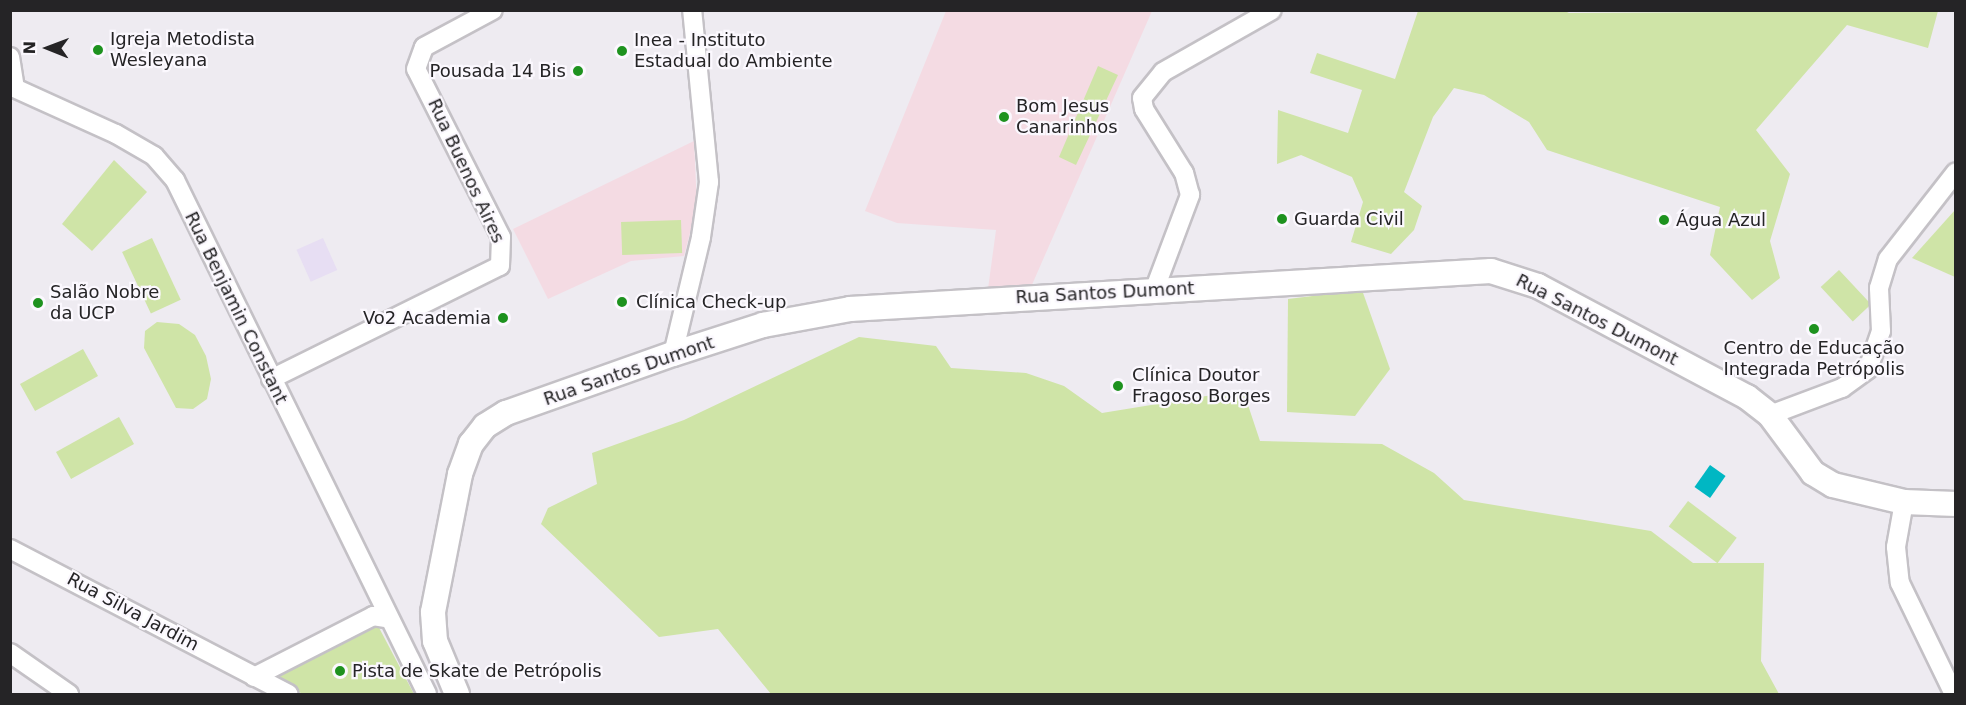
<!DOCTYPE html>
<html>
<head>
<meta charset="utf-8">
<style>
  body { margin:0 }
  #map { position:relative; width:1966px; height:705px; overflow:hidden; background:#eeebf1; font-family:"DejaVu Sans",sans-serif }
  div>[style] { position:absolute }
  .industrial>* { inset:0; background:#e7def3; transform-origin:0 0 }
  .education>* { inset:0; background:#f4dbe3 }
  .green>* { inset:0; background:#cfe4a7; transform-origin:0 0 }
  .water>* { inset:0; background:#00b7c3; transform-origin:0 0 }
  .roads { filter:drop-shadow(2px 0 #c4c1c6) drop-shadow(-2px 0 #c4c1c6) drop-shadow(0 2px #c4c1c6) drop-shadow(0 -2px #c4c1c6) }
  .minor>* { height:18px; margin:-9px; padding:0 9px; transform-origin:9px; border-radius:9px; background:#fff }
  .major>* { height:24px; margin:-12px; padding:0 12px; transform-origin:12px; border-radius:12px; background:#fff }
  .dots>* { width:16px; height:16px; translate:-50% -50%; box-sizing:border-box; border:3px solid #fbf8fe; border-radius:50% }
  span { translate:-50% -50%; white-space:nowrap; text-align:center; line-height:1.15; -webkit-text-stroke:4.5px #fbf8fe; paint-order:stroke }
  .poi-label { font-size:18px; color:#252426 }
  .left { translate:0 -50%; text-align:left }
  .right { translate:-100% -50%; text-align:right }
  .street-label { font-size:18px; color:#252426 }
  .frame { position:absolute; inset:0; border:12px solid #252426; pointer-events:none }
  .north { position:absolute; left:18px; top:18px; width:60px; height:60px; -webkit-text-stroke:4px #fbf8fe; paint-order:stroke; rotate:271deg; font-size:16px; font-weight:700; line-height:24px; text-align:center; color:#252426 }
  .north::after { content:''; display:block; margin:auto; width:21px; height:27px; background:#252426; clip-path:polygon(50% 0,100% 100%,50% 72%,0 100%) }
</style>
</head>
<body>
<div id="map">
  <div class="industrial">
    <i style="left:323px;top:238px;width:35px;height:29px;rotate:66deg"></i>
  </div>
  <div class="education">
    <i style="clip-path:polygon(946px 11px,1152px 11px,1031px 287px,988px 289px,996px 230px,897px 223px,865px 211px)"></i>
    <i style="clip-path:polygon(694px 141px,697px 206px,684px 256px,631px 261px,548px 299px,513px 229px)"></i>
  </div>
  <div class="green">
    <i style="clip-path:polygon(1563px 10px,1569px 13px,1938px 11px,1928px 48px,1847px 25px,1756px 130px,1790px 174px,1770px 241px,1780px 278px,1752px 300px,1710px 255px,1720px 207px,1547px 150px,1529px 122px,1484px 95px,1454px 88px,1433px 117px,1404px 192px,1422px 206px,1414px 230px,1391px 254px,1351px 242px,1363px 202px,1352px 177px,1301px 155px,1277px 164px,1278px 110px,1348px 133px,1362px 90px,1310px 73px,1317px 53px,1395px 79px,1418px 11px)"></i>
    <i style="clip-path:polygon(1098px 66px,1118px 75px,1076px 165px,1059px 157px)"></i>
    <i style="clip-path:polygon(114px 160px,147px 192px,92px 251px,62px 224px)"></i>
    <i style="clip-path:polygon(1955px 210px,1955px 277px,1912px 258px)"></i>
    <i style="left:681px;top:220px;width:33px;height:60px;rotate:88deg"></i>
    <i style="left:152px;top:238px;width:68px;height:33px;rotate:65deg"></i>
    <i style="left:1839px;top:270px;width:47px;height:25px;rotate:47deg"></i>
    <i style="clip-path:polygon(1362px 290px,1390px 369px,1355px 416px,1287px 412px,1288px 299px)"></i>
    <i style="clip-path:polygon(157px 322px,179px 324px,195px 335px,206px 356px,211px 379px,207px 399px,193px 409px,176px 408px,144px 348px,145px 331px)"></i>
    <i style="clip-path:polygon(859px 337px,936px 346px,951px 368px,1026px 373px,1064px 386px,1102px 413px,1243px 390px,1260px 441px,1382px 444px,1434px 473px,1464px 500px,1651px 531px,1693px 563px,1764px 563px,1761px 661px,1779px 694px,771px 694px,718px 629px,659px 637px,541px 524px,548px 508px,597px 484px,592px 453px,684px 420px)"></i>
    <i style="left:83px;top:349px;width:31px;height:72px;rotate:61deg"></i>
    <i style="left:119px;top:417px;width:31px;height:72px;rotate:61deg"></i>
    <i style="left:1688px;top:501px;width:61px;height:32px;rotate:37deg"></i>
    <i style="clip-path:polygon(376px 622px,414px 694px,303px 694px,266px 676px)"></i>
  </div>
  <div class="water">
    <i style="left:1710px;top:465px;width:19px;height:27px;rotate:35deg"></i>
  </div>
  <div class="roads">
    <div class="minor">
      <i style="left:10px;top:57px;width:31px;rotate:81deg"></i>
      <i style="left:10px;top:86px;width:116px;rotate:24.4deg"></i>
      <i style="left:116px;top:134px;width:44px;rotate:30.1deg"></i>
      <i style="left:154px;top:156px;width:32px;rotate:49deg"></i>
      <i style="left:175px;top:180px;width:572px;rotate:63.88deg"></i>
      <i style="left:1154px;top:291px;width:103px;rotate:-69.4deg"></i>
      <i style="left:1190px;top:195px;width:23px;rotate:-105deg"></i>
      <i style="left:1184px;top:173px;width:75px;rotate:-122deg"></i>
      <i style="left:1144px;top:109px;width:11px;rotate:-100deg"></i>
      <i style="left:1142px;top:98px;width:33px;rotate:-51deg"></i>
      <i style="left:1163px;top:72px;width:125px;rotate:-29.6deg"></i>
      <i style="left:673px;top:354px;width:120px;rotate:-76.5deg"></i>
      <i style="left:701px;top:237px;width:56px;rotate:-81.7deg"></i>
      <i style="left:709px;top:182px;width:173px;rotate:-95.6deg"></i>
      <i style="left:271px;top:379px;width:255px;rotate:-26.3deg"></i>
      <i style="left:500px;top:266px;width:29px;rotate:-88deg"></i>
      <i style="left:501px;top:237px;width:188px;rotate:-116.8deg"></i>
      <i style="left:416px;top:69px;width:23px;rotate:-70deg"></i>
      <i style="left:424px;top:47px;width:78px;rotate:-28.2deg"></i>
      <i style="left:1770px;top:415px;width:77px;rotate:-20.6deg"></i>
      <i style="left:1842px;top:388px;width:32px;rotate:-36deg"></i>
      <i style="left:1868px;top:369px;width:40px;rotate:-71.1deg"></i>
      <i style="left:1881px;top:331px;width:43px;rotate:-92.7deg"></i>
      <i style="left:1879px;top:288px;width:30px;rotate:-73deg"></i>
      <i style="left:1888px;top:259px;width:110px;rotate:-52deg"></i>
      <i style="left:1904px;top:502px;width:46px;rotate:100.1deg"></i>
      <i style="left:1896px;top:547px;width:36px;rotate:84deg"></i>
      <i style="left:1900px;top:583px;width:123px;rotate:64.1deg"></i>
      <i style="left:10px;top:549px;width:314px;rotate:27.5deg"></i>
      <i style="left:10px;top:653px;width:72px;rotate:34.8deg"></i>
      <i style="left:254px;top:677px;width:134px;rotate:-27.1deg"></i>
      <i style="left:373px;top:616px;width:13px;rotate:9deg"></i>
    </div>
    <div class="major">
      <i style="left:457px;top:694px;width:57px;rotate:-112.5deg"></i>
      <i style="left:435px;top:641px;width:29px;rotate:-94deg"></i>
      <i style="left:433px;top:612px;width:141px;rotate:-78.9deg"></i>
      <i style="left:460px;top:474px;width:32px;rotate:-70deg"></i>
      <i style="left:471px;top:444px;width:23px;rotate:-52deg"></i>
      <i style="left:485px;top:426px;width:25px;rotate:-32deg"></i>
      <i style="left:506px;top:413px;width:177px;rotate:-19.5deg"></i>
      <i style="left:673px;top:354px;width:95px;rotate:-17.9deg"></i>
      <i style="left:763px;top:325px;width:88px;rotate:-10.4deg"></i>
      <i style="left:850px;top:309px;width:642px;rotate:-3.39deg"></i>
      <i style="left:1491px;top:271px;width:49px;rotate:17.7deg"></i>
      <i style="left:1538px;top:286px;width:237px;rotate:28deg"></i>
      <i style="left:1747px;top:397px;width:29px;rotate:38deg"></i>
      <i style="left:1770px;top:415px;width:72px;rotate:53.4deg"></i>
      <i style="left:1813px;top:473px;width:23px;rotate:31deg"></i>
      <i style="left:1833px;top:485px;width:73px;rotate:13.5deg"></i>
      <i style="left:1904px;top:502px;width:52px;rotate:2.2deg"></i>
    </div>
  </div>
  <div class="dots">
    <i style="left:98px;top:50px;background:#1e921f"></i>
    <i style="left:622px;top:51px;background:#1e921f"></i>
    <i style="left:578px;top:71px;background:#1e921f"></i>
    <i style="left:1004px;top:117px;background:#1e921f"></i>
    <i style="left:1282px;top:219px;background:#1e921f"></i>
    <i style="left:1664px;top:220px;background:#1e921f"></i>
    <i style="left:622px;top:302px;background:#1e921f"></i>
    <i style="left:38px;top:303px;background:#1e921f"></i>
    <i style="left:503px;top:318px;background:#1e921f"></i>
    <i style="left:1814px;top:329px;background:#1e921f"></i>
    <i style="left:1118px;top:386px;background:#1e921f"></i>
    <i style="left:340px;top:671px;background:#1e921f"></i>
  </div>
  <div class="poi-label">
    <span class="left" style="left:110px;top:50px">Igreja Metodista<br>Wesleyana</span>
    <span class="left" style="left:634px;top:51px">Inea - Instituto<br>Estadual do Ambiente</span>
    <span class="right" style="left:566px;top:71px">Pousada 14 Bis</span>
    <span class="left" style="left:1016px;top:117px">Bom Jesus<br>Canarinhos</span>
    <span class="left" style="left:1294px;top:219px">Guarda Civil</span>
    <span class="left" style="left:1676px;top:220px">Água Azul</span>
    <span class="left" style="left:50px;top:303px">Salão Nobre<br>da UCP</span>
    <span class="left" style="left:636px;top:302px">Clínica Check-up</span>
    <span class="right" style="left:491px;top:318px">Vo2 Academia</span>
    <span style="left:1814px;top:359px">Centro de Educação<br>Integrada Petrópolis</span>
    <span class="left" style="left:1132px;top:386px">Clínica Doutor<br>Fragoso Borges</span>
    <span class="left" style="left:352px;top:671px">Pista de Skate de Petrópolis</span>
  </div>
  <div class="street-label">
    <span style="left:466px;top:171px;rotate:65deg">Rua Buenos Aires</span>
    <span style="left:1105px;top:293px;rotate:-3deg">Rua Santos Dumont</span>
    <span style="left:236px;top:308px;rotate:64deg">Rua Benjamin Constant</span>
    <span style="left:1597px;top:320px;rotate:27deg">Rua Santos Dumont</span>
    <span style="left:629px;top:371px;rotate:-19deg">Rua Santos Dumont</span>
    <span style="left:133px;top:612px;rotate:28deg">Rua Silva Jardim</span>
  </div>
  <div class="frame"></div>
  <div class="north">N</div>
</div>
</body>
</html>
